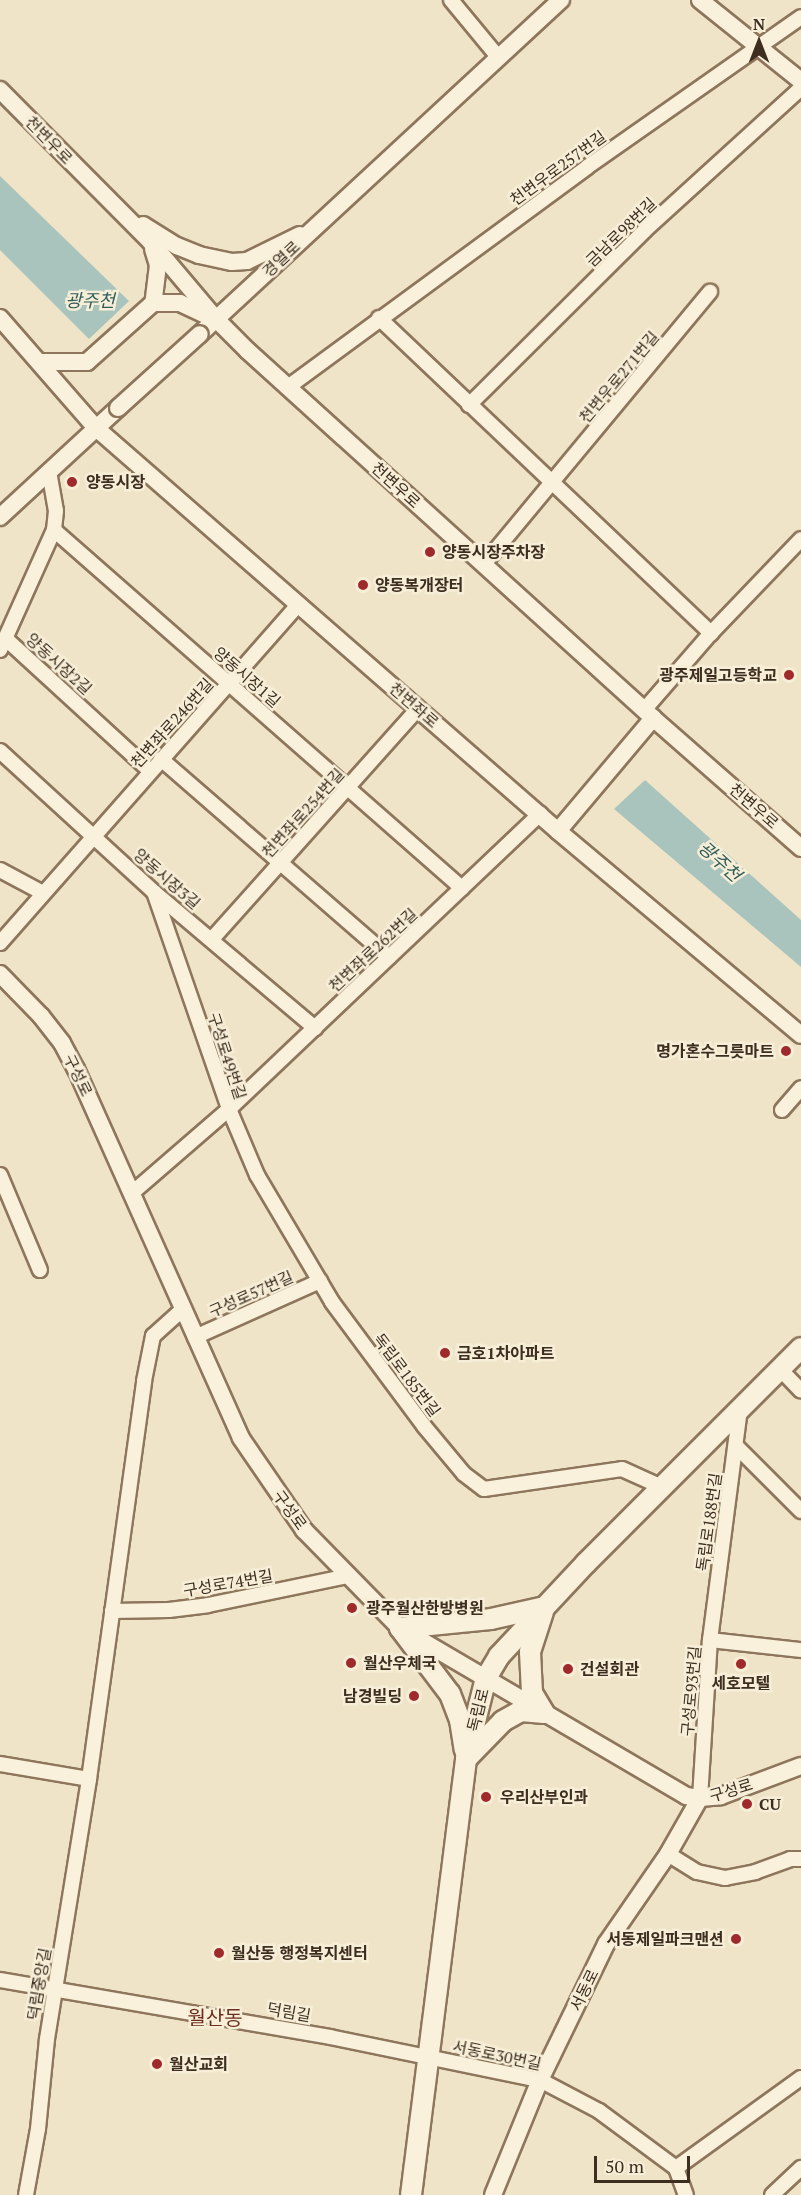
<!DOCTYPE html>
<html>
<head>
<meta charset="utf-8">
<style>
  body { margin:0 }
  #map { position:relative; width:801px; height:2195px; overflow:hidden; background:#f0e4c8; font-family:"PT Serif","Noto Sans KR",serif }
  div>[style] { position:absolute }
  .water>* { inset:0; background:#a9c4bc }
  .roads { filter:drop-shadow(2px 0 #8d765c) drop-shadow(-2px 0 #8d765c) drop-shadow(0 2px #8d765c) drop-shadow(0 -2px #8d765c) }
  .minor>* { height:14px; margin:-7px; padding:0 7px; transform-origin:7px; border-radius:7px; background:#faf1dc }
  .tertiary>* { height:16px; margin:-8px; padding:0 8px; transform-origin:8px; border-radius:8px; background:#faf1dc }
  .secondary>* { height:20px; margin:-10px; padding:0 10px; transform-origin:10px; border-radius:10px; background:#faf1dc }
  .bridges { filter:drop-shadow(2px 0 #8d765c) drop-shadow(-2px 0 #8d765c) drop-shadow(0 2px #8d765c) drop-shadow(0 -2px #8d765c) }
  .tertiary-bridge>* { height:16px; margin:-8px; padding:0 8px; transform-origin:8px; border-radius:8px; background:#faf1dc }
  .dots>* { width:16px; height:16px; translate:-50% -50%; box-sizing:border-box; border:3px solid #f7eed8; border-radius:50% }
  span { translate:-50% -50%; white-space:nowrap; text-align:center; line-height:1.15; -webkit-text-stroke:5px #f7eed8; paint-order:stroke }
  .street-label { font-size:16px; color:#3d2e20 }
  .poi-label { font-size:16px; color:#3d2e20; font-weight:700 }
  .left { translate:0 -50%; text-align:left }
  .right { translate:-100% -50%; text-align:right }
  .water-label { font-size:18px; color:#2f5d5a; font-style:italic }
  .quarter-label { font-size:20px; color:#6b2e1e }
  .north { position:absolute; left:729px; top:12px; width:60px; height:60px; -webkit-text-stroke:4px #f7eed8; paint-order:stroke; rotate:0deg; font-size:16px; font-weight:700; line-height:24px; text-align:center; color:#3d2e20 }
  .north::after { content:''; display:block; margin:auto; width:21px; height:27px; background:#3d2e20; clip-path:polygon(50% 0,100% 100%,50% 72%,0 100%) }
  .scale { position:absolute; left:594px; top:2156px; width:96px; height:27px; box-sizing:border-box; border:3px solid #3d2e20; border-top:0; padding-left:8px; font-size:18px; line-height:21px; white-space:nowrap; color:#3d2e20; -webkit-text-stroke:4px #f7eed8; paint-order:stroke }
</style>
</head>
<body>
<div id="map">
  <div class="water">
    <i style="clip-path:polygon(0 176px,129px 301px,89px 339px,0 250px)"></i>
    <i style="clip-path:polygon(645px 780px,801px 920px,801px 967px,614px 809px)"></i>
  </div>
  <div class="roads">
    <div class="minor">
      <i style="left:451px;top:0;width:75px;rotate:50.4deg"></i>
      <i style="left:379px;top:318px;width:458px;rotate:43.5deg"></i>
      <i style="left:288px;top:387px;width:371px;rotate:-36.3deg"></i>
      <i style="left:587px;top:167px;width:261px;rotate:-35deg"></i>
      <i style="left:469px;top:405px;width:248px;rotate:-44.8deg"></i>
      <i style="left:645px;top:230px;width:211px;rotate:-42.3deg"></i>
      <i style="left:54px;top:530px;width:543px;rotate:41.27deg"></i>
      <i style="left:484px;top:564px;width:354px;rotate:-50.3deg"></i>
      <i style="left:5px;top:638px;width:197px;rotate:42.5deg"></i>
      <i style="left:0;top:650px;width:132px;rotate:-65.8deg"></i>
      <i style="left:54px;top:530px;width:19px;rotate:-84deg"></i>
      <i style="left:56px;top:511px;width:40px;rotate:-100deg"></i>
      <i style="left:644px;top:710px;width:102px;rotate:-49deg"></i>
      <i style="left:711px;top:633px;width:130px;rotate:-46.2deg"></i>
      <i style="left:0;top:751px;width:209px;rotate:42.5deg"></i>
      <i style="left:154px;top:892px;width:211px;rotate:40.2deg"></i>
      <i style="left:161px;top:759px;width:302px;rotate:41deg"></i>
      <i style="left:0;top:870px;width:49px;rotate:28.1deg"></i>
      <i style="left:154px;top:892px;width:230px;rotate:70.9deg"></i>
      <i style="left:229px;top:1109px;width:72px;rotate:67deg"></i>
      <i style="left:257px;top:1175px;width:147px;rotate:59.4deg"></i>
      <i style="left:332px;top:1302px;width:154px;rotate:53.4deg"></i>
      <i style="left:424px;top:1426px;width:62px;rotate:50.2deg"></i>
      <i style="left:464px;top:1474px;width:25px;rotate:37deg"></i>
      <i style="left:484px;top:1489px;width:139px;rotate:-8.2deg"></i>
      <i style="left:622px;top:1469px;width:44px;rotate:24.2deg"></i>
      <i style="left:212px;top:939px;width:309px;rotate:-48.2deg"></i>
      <i style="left:0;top:943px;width:452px;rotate:-48.6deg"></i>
      <i style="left:782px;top:1110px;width:29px;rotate:-49deg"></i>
      <i style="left:0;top:1175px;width:103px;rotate:67.2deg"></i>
      <i style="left:132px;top:1193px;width:128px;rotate:-40.9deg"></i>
      <i style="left:229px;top:1109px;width:429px;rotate:-43.5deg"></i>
      <i style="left:195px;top:1337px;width:137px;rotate:-24.1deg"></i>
      <i style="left:780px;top:1369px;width:30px;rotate:46deg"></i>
      <i style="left:736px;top:1446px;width:92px;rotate:45deg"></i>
      <i style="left:112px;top:1611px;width:57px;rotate:-1deg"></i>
      <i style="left:169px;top:1610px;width:39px;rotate:-7deg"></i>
      <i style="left:208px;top:1605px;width:143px;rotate:-11.7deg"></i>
      <i style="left:710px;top:1640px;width:92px;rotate:6.3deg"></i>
      <i style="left:0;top:1764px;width:90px;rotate:9.6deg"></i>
      <i style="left:89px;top:1779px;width:402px;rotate:-82.1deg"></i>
      <i style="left:144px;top:1381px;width:46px;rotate:-78.7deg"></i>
      <i style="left:153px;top:1336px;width:40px;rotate:-42deg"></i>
      <i style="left:700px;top:1798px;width:158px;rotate:-86.4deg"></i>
      <i style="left:710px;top:1640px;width:233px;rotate:-82.6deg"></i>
      <i style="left:668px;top:1854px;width:34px;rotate:32deg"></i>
      <i style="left:697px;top:1872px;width:29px;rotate:12deg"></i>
      <i style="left:725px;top:1878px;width:31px;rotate:-11deg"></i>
      <i style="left:755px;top:1872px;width:37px;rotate:-20deg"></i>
      <i style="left:790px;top:1859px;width:11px"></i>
      <i style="left:0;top:1980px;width:335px;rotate:9.8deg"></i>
      <i style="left:330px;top:2037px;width:214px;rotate:11.6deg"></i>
      <i style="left:540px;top:2080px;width:67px;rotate:27.7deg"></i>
      <i style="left:599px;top:2111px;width:96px;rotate:36.5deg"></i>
      <i style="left:676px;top:2168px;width:154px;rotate:-35.8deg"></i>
      <i style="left:676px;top:2168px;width:29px;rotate:70deg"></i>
      <i style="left:26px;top:2195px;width:67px;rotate:-79.7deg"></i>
      <i style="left:38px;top:2129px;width:90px;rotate:-84.3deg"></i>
      <i style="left:47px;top:2039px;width:263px;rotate:-80.8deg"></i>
      <i style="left:772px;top:2195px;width:40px;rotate:-43deg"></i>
    </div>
    <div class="tertiary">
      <i style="left:700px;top:0;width:129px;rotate:38.7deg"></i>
      <i style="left:0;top:90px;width:213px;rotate:45.2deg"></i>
      <i style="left:150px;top:241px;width:102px;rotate:49.8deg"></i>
      <i style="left:216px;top:319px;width:45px;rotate:45deg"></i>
      <i style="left:248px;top:351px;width:547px;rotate:42.18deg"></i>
      <i style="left:653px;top:718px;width:197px;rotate:41.3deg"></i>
      <i style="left:143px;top:225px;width:40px;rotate:32deg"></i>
      <i style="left:177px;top:246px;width:24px;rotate:22deg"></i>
      <i style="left:199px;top:255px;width:34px;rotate:12deg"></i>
      <i style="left:232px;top:262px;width:15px;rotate:-4deg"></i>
      <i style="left:247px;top:261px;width:59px;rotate:-26.1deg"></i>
      <i style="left:153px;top:249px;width:17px;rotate:73deg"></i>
      <i style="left:158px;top:265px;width:38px;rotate:97deg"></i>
      <i style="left:0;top:318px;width:146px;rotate:48.9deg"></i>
      <i style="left:96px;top:428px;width:613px;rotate:41.1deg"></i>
      <i style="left:558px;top:831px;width:317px;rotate:40deg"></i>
      <i style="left:200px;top:334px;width:492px;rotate:-42.8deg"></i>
      <i style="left:39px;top:362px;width:48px"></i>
      <i style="left:87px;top:362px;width:89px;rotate:-41.8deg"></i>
      <i style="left:153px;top:303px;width:27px"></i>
      <i style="left:180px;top:303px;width:33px;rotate:25deg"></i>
      <i style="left:0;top:517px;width:161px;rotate:-42.7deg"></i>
      <i style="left:558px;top:831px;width:148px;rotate:-49.9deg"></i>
      <i style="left:0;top:974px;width:59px;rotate:45.7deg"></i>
      <i style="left:41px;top:1016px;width:34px;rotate:52deg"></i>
      <i style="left:62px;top:1043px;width:30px;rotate:62deg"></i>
      <i style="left:76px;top:1069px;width:404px;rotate:65.9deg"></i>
      <i style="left:241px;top:1438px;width:112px;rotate:55.6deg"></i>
      <i style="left:304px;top:1530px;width:137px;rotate:45.6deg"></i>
      <i style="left:400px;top:1628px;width:332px;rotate:30.4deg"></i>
      <i style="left:686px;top:1796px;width:14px;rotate:8deg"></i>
      <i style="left:700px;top:1798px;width:21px;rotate:-5deg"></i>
      <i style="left:721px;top:1796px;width:85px;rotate:-20.6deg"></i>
      <i style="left:493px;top:2195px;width:124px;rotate:-67.8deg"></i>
      <i style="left:540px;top:2080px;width:151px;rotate:-64.1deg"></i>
      <i style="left:606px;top:1944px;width:109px;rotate:-55.4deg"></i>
      <i style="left:668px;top:1854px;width:64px;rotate:-60.3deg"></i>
    </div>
    <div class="secondary">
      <i style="left:543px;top:1612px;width:42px;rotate:108deg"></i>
      <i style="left:530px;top:1652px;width:41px;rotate:87.2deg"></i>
      <i style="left:532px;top:1693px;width:23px;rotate:59deg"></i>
      <i style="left:400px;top:1628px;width:83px;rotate:52.9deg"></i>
      <i style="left:450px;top:1694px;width:28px;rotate:69deg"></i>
      <i style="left:460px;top:1720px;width:30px;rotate:81deg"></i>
      <i style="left:400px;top:1628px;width:91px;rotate:-5.6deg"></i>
      <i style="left:491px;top:1619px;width:55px;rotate:-12.5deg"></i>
      <i style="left:468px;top:1757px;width:50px;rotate:-45.8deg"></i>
      <i style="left:503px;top:1721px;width:21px;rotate:-29deg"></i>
      <i style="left:521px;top:1711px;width:23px;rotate:5deg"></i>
      <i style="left:411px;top:2195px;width:440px;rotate:-82.8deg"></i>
      <i style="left:466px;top:1758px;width:82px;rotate:-76deg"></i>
      <i style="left:486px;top:1678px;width:26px;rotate:-59deg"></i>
      <i style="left:499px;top:1656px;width:127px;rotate:-46.9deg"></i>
      <i style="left:586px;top:1563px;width:304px;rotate:-45deg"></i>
    </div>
  </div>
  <div class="bridges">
    <div class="tertiary-bridge">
      <i style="left:118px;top:408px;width:110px;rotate:-42.1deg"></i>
    </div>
  </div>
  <div class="dots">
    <i style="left:72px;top:482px;background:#9e2a2b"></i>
    <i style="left:430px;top:552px;background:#9e2a2b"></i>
    <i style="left:363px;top:585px;background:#9e2a2b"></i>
    <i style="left:789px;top:675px;background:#9e2a2b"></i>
    <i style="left:786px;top:1051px;background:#9e2a2b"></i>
    <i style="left:445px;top:1353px;background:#9e2a2b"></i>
    <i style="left:352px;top:1608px;background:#9e2a2b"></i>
    <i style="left:351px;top:1663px;background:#9e2a2b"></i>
    <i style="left:741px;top:1664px;background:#9e2a2b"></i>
    <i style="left:568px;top:1669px;background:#9e2a2b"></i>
    <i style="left:414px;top:1696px;background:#9e2a2b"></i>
    <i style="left:486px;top:1797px;background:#9e2a2b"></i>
    <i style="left:747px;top:1804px;background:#9e2a2b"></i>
    <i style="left:736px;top:1939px;background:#9e2a2b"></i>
    <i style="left:219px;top:1953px;background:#9e2a2b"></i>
    <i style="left:157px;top:2064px;background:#9e2a2b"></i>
  </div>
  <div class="street-label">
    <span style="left:49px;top:140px;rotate:46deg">천변우로</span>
    <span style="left:558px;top:168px;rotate:-36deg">천변우로257번길</span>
    <span style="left:621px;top:232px;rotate:-44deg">금남로98번길</span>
    <span style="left:281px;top:259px;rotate:-43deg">경열로</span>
    <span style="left:619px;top:377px;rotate:-50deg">천변우로271번길</span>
    <span style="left:396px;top:485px;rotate:42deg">천변우로</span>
    <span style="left:59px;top:664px;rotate:42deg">양동시장2길</span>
    <span style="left:247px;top:677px;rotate:41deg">양동시장1길</span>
    <span style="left:414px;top:705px;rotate:41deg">천변좌로</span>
    <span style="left:172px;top:723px;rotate:-48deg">천변좌로246번길</span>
    <span style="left:754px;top:806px;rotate:41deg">천변우로</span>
    <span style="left:303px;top:813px;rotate:-48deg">천변좌로254번길</span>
    <span style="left:167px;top:879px;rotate:41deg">양동시장3길</span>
    <span style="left:373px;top:950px;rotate:-43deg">천변좌로262번길</span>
    <span style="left:227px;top:1056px;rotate:72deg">구성로49번길</span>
    <span style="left:78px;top:1075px;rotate:64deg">구성로</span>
    <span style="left:251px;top:1294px;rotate:-24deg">구성로57번길</span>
    <span style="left:407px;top:1375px;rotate:53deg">독립로185번길</span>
    <span style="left:290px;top:1510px;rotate:54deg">구성로</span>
    <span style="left:709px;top:1522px;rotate:-82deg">독립로188번길</span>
    <span style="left:228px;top:1583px;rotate:-10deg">구성로74번길</span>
    <span style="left:691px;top:1691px;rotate:-85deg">구성로93번길</span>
    <span style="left:478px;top:1710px;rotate:-76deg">독립로</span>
    <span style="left:731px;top:1790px;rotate:-17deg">구성로</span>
    <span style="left:39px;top:1984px;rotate:-80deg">덕림중앙길</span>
    <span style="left:584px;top:1990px;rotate:-64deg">서동로</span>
    <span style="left:289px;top:2012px;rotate:10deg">덕림길</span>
    <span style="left:497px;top:2055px;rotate:12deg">서동로30번길</span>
  </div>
  <div class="poi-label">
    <span class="left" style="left:86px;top:482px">양동시장</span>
    <span class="left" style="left:442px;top:552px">양동시장주차장</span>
    <span class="left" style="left:375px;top:585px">양동복개장터</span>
    <span class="right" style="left:777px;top:675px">광주제일고등학교</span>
    <span class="right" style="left:774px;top:1051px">명가혼수그릇마트</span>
    <span class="left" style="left:457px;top:1353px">금호1차아파트</span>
    <span class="left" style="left:366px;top:1608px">광주월산한방병원</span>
    <span class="left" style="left:363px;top:1663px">월산우체국</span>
    <span class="left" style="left:580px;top:1669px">건설회관</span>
    <span style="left:741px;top:1683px">세호모텔</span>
    <span class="right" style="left:402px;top:1696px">남경빌딩</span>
    <span class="left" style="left:500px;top:1797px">우리산부인과</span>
    <span class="left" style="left:759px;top:1804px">CU</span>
    <span class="right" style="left:724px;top:1939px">서동제일파크맨션</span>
    <span class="left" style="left:231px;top:1953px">월산동 행정복지센터</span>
    <span class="left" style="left:169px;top:2064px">월산교회</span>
  </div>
  <div class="water-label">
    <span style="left:90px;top:300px">광주천</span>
    <span style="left:720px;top:861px;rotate:42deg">광주천</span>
  </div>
  <div class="quarter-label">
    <span style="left:215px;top:2017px">월산동</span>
  </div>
  <div class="north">N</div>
  <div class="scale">50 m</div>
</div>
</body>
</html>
